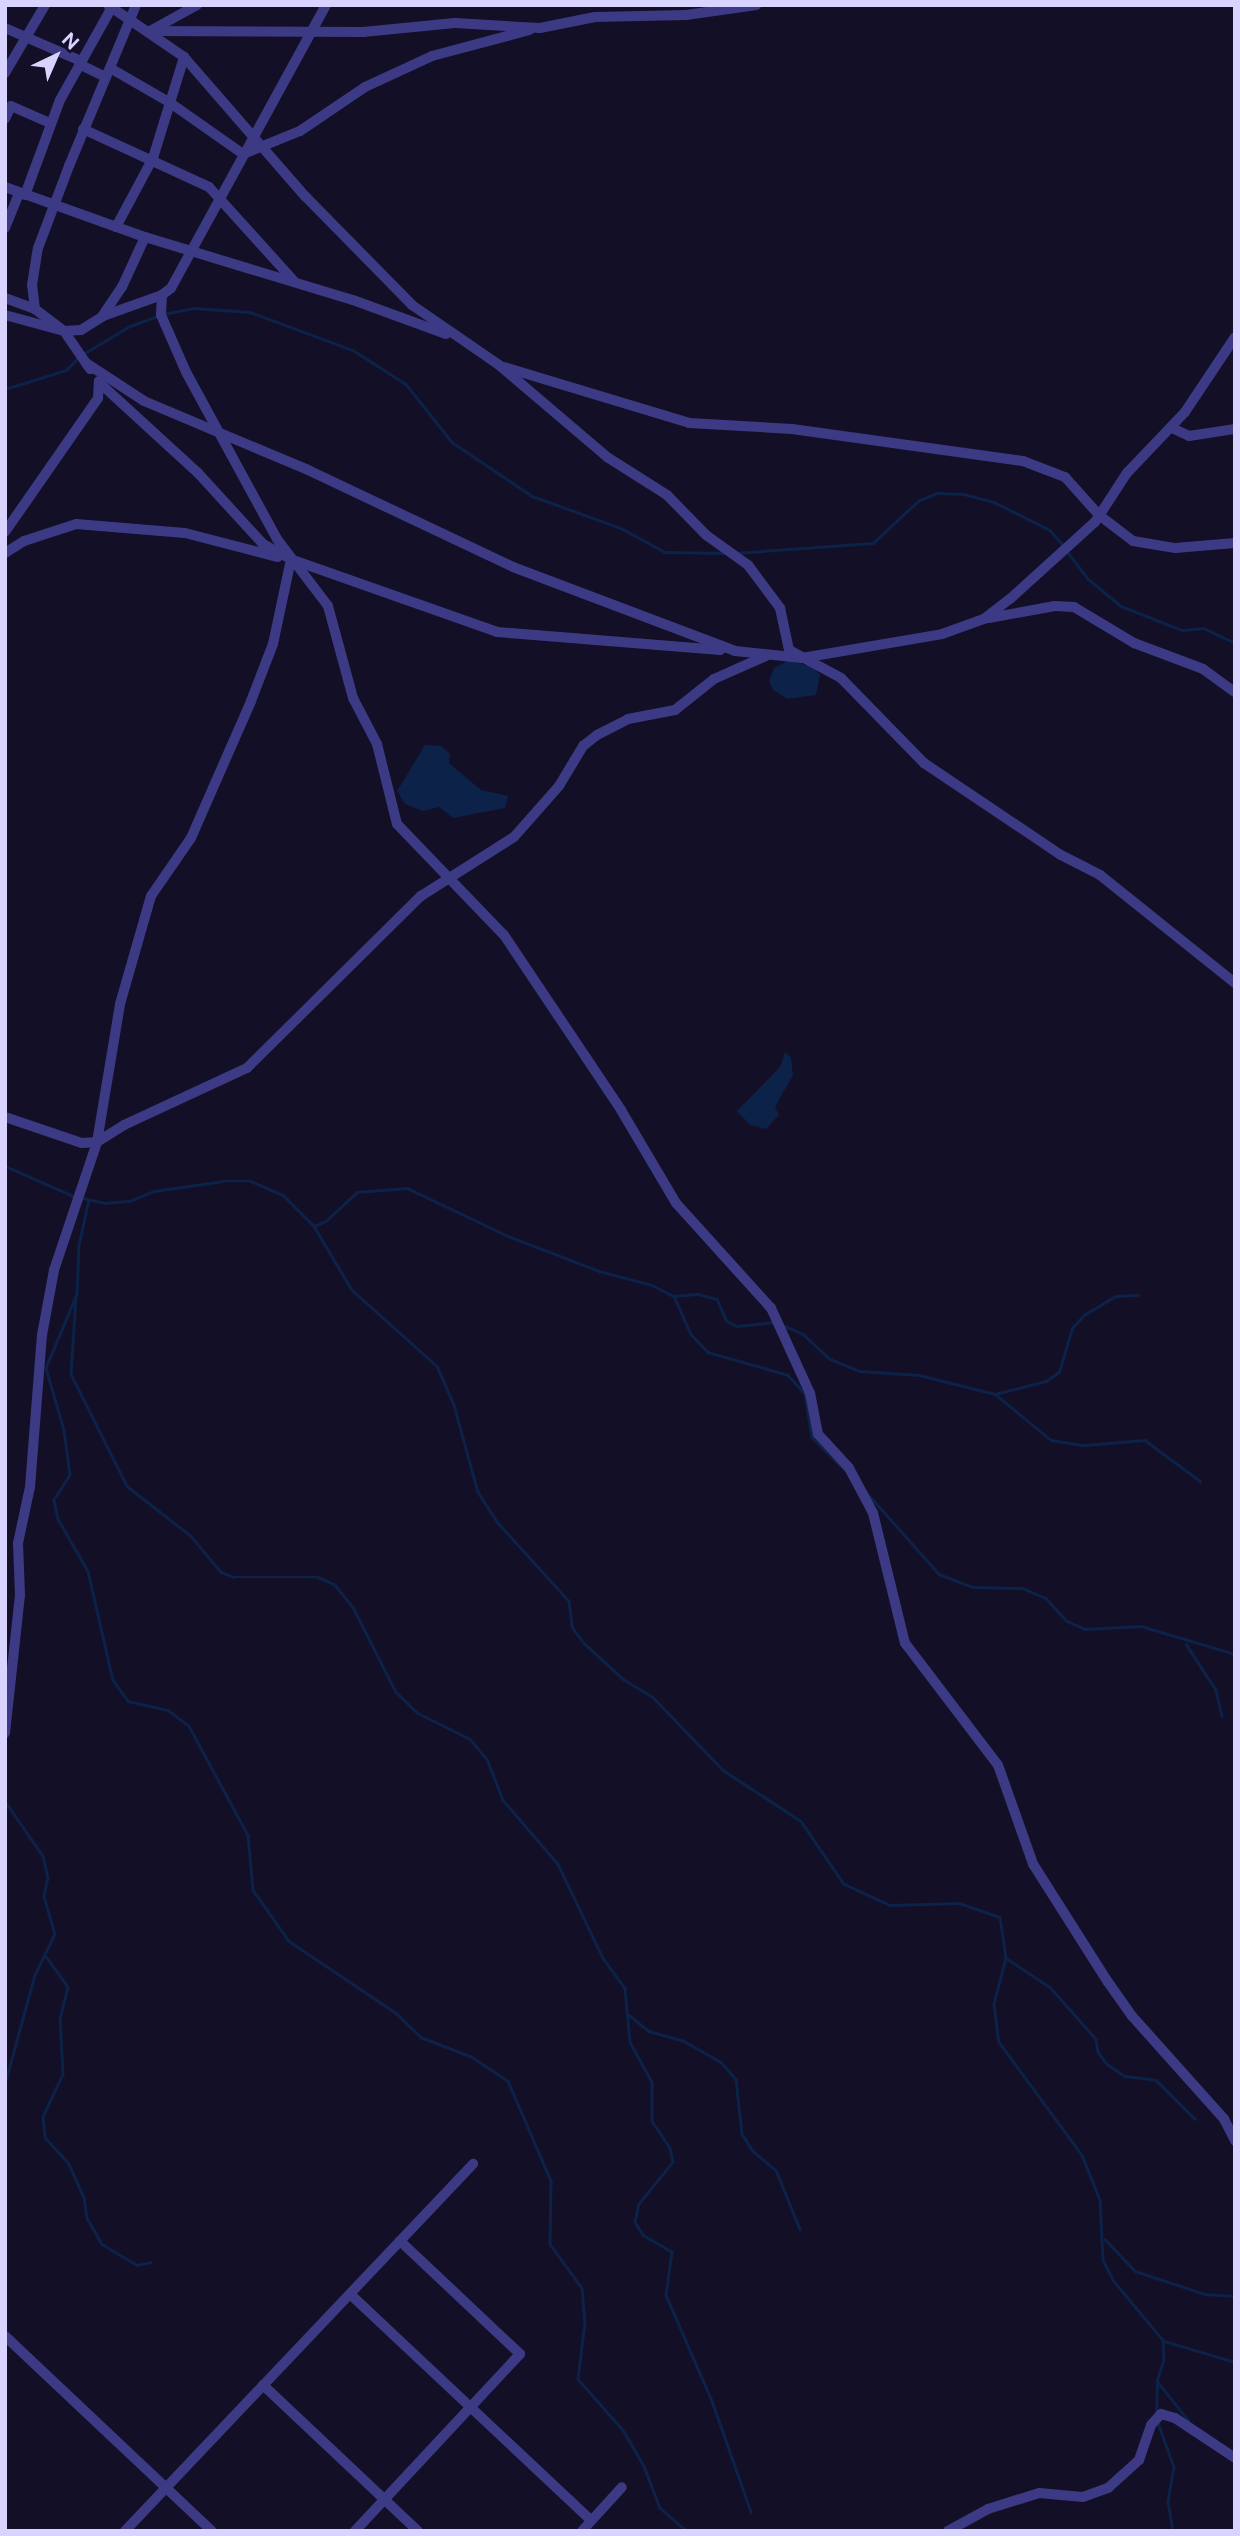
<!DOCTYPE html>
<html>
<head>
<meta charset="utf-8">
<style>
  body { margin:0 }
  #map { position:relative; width:1240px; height:2536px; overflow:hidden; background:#130f26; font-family:"Public Sans",sans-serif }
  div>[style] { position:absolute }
  .water>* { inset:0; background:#0c2248 }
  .stream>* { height:2.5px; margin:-1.25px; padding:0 1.25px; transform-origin:1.25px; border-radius:1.25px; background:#0c2248 }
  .minor>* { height:10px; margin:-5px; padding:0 5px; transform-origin:5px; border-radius:5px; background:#3d3a85 }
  span { translate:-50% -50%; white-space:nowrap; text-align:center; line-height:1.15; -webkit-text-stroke:5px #130f26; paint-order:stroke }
  .frame { position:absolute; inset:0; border:7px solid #d9d4ff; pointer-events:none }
  .north { position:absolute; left:21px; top:21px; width:70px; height:70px; -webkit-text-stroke:5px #130f26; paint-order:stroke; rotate:44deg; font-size:19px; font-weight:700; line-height:28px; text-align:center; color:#d9d4ff }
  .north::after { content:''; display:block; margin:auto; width:24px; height:32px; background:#d9d4ff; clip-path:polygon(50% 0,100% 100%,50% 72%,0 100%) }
</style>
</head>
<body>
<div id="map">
  <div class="water">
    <i style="clip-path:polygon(789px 660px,812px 667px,820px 675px,816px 695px,787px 699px,773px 690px,769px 681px,774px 668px)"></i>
    <i style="clip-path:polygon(425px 745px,441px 746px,450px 754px,449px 763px,481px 790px,508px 796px,505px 808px,453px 818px,439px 807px,423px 811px,405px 804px,397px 791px)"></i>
    <i style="clip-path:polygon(785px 1052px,791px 1058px,793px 1075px,775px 1107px,779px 1115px,766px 1129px,750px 1125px,737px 1111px,780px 1067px)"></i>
  </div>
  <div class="stream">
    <i style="left:163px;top:314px;width:32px;rotate:-11deg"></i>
    <i style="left:194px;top:308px;width:56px;rotate:4.1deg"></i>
    <i style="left:250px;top:312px;width:110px;rotate:20.3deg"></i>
    <i style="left:353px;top:350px;width:63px;rotate:32.7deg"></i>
    <i style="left:406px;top:384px;width:74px;rotate:51.6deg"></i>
    <i style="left:452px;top:442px;width:97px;rotate:34deg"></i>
    <i style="left:532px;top:496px;width:95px;rotate:19.8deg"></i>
    <i style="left:621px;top:528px;width:50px;rotate:28.6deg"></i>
    <i style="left:665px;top:552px;width:61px;rotate:0.9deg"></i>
    <i style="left:5px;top:389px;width:64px;rotate:-17.3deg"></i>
    <i style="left:66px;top:370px;width:20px;rotate:-45deg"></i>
    <i style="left:80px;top:356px;width:58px;rotate:-31deg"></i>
    <i style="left:130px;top:326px;width:29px;rotate:-20deg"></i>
    <i style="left:1067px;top:551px;width:34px;rotate:53deg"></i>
    <i style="left:1087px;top:578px;width:44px;rotate:39.5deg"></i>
    <i style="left:1121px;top:606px;width:66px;rotate:21.5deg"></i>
    <i style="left:1182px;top:630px;width:21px;rotate:-5deg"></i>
    <i style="left:1203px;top:628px;width:35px;rotate:25deg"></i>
    <i style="left:736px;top:553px;width:137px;rotate:-4.2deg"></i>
    <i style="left:873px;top:543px;width:62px;rotate:-43deg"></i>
    <i style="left:918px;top:501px;width:21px;rotate:-23deg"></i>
    <i style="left:937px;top:493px;width:27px;rotate:2deg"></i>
    <i style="left:964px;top:494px;width:31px;rotate:15deg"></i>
    <i style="left:994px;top:502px;width:63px;rotate:26.6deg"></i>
    <i style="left:1050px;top:530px;width:20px;rotate:49deg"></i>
    <i style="left:5px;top:1166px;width:77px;rotate:23.6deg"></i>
    <i style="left:83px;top:1198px;width:23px;rotate:13deg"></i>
    <i style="left:105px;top:1203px;width:25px;rotate:-5deg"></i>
    <i style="left:130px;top:1201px;width:26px;rotate:-23deg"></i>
    <i style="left:154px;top:1191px;width:70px;rotate:-8.2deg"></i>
    <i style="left:223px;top:1181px;width:28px"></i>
    <i style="left:251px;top:1181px;width:35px;rotate:24deg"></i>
    <i style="left:283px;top:1195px;width:44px;rotate:45deg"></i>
    <i style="left:314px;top:1226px;width:74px;rotate:59.3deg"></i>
    <i style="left:352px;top:1290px;width:114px;rotate:41.8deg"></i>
    <i style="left:437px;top:1366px;width:43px;rotate:66.4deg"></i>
    <i style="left:454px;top:1405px;width:90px;rotate:74.6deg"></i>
    <i style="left:478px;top:1492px;width:37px;rotate:57deg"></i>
    <i style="left:498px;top:1523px;width:105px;rotate:47.7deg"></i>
    <i style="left:569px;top:1601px;width:26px;rotate:83deg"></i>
    <i style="left:572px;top:1627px;width:21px;rotate:53deg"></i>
    <i style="left:585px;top:1644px;width:52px;rotate:42.6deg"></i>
    <i style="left:623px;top:1679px;width:35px;rotate:31deg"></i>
    <i style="left:653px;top:1697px;width:101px;rotate:46.2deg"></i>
    <i style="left:723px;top:1770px;width:93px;rotate:33.2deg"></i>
    <i style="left:801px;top:1821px;width:76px;rotate:55.7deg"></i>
    <i style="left:844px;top:1884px;width:51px;rotate:24.5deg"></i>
    <i style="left:890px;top:1905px;width:69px;rotate:-1.7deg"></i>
    <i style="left:959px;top:1903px;width:43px;rotate:18.9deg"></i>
    <i style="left:1000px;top:1917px;width:41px;rotate:81.7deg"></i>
    <i style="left:1006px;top:1958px;width:48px;rotate:104.6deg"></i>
    <i style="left:994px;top:2004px;width:38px;rotate:83deg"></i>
    <i style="left:999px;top:2042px;width:140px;rotate:53.7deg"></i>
    <i style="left:1082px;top:2155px;width:48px;rotate:68.2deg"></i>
    <i style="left:1100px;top:2200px;width:60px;rotate:87.1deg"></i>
    <i style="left:1103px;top:2260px;width:22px;rotate:63deg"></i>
    <i style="left:1113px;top:2280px;width:78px;rotate:50.2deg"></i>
    <i style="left:1163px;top:2340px;width:20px;rotate:87deg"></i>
    <i style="left:1164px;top:2360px;width:22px;rotate:108deg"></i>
    <i style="left:1157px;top:2381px;width:51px;rotate:51.3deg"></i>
    <i style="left:89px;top:1200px;width:46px;rotate:102.5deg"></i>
    <i style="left:79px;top:1245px;width:49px;rotate:92.3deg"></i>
    <i style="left:77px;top:1294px;width:80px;rotate:112.7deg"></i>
    <i style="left:46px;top:1368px;width:65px;rotate:73.8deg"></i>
    <i style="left:64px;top:1430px;width:45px;rotate:82.4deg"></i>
    <i style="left:70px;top:1475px;width:30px;rotate:123deg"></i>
    <i style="left:54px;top:1500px;width:19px;rotate:78deg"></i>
    <i style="left:58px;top:1519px;width:60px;rotate:60deg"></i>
    <i style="left:88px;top:1571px;width:112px;rotate:77.1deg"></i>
    <i style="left:113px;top:1680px;width:26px;rotate:54deg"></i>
    <i style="left:128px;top:1701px;width:41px;rotate:12.7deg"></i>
    <i style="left:168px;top:1710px;width:26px;rotate:37deg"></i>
    <i style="left:189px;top:1726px;width:124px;rotate:61.6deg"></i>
    <i style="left:248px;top:1835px;width:55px;rotate:84.8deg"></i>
    <i style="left:253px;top:1890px;width:62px;rotate:54.8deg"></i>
    <i style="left:289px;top:1941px;width:129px;rotate:33.9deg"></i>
    <i style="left:396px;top:2013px;width:35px;rotate:44deg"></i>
    <i style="left:421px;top:2037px;width:55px;rotate:21.4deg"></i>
    <i style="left:472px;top:2057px;width:43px;rotate:33.7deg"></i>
    <i style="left:508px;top:2081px;width:109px;rotate:66.7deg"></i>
    <i style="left:551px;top:2181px;width:63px;rotate:90.9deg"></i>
    <i style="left:550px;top:2244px;width:54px;rotate:54deg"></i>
    <i style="left:582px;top:2288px;width:34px;rotate:85deg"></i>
    <i style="left:585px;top:2322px;width:57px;rotate:97deg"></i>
    <i style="left:578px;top:2379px;width:68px;rotate:48.6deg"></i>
    <i style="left:623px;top:2430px;width:42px;rotate:59.7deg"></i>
    <i style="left:644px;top:2466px;width:45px;rotate:69.1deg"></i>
    <i style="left:660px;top:2508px;width:35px;rotate:41deg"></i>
    <i style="left:314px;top:1226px;width:13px;rotate:-23deg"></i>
    <i style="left:326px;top:1221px;width:42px;rotate:-43.1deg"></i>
    <i style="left:357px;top:1192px;width:50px;rotate:-4.6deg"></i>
    <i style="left:407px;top:1188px;width:112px;rotate:25.4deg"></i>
    <i style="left:508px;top:1236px;width:97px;rotate:21deg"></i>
    <i style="left:599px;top:1271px;width:55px;rotate:14.8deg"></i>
    <i style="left:652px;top:1285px;width:25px;rotate:27deg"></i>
    <i style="left:674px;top:1296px;width:42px;rotate:65.9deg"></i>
    <i style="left:691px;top:1334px;width:25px;rotate:47deg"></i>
    <i style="left:708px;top:1352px;width:83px;rotate:16deg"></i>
    <i style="left:788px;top:1375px;width:25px;rotate:48deg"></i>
    <i style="left:805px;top:1394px;width:44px;rotate:80.8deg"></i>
    <i style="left:812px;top:1437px;width:45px;rotate:45deg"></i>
    <i style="left:674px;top:1296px;width:24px;rotate:-5deg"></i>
    <i style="left:698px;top:1294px;width:20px;rotate:15deg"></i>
    <i style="left:717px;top:1299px;width:24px;rotate:66deg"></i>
    <i style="left:727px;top:1321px;width:11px;rotate:27deg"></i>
    <i style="left:737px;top:1326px;width:36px;rotate:-6deg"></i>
    <i style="left:76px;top:1297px;width:77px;rotate:93.7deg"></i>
    <i style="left:71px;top:1374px;width:125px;rotate:63.4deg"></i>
    <i style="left:127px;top:1486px;width:81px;rotate:38deg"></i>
    <i style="left:191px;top:1536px;width:47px;rotate:50.2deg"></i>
    <i style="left:221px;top:1572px;width:14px;rotate:21deg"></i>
    <i style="left:234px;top:1577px;width:84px"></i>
    <i style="left:318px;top:1577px;width:19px;rotate:25deg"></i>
    <i style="left:335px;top:1585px;width:28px;rotate:51deg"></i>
    <i style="left:353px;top:1607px;width:95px;rotate:63.2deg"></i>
    <i style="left:396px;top:1692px;width:30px;rotate:44deg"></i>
    <i style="left:418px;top:1713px;width:58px;rotate:26.6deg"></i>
    <i style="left:470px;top:1739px;width:26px;rotate:50deg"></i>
    <i style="left:487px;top:1759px;width:44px;rotate:68.7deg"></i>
    <i style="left:503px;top:1800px;width:84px;rotate:49.3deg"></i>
    <i style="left:558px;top:1864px;width:104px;rotate:64.4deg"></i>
    <i style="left:603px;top:1958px;width:37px;rotate:54deg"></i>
    <i style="left:625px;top:1988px;width:54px;rotate:84.7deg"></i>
    <i style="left:630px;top:2042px;width:46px;rotate:61.2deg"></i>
    <i style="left:652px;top:2082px;width:39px;rotate:90deg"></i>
    <i style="left:652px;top:2121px;width:32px;rotate:56deg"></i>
    <i style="left:670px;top:2148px;width:14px;rotate:78deg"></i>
    <i style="left:673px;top:2162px;width:54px;rotate:129deg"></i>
    <i style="left:639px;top:2204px;width:18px;rotate:103deg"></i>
    <i style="left:635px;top:2222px;width:15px;rotate:58deg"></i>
    <i style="left:643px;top:2235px;width:34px;rotate:30deg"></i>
    <i style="left:672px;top:2252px;width:43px;rotate:97.9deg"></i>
    <i style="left:666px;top:2295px;width:116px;rotate:66.5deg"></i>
    <i style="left:712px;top:2401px;width:118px;rotate:70.6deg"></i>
    <i style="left:782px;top:1325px;width:23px;rotate:23deg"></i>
    <i style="left:803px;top:1334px;width:37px;rotate:43deg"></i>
    <i style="left:830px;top:1359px;width:32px;rotate:22deg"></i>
    <i style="left:860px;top:1371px;width:59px;rotate:3.9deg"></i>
    <i style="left:919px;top:1375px;width:78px;rotate:14deg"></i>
    <i style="left:995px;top:1394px;width:72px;rotate:39.4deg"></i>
    <i style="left:1051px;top:1440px;width:33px;rotate:9deg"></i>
    <i style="left:1084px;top:1445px;width:61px;rotate:-4.7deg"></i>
    <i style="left:1145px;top:1440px;width:69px;rotate:36.7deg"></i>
    <i style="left:995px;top:1394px;width:53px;rotate:-14.3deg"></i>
    <i style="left:1046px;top:1381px;width:16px;rotate:-35deg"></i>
    <i style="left:1059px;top:1372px;width:46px;rotate:-73.5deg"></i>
    <i style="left:1072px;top:1328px;width:18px;rotate:-47deg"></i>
    <i style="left:1084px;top:1315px;width:37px;rotate:-31deg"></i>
    <i style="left:1116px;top:1296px;width:22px;rotate:-3deg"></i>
    <i style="left:868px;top:1494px;width:107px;rotate:48.4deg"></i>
    <i style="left:939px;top:1574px;width:36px;rotate:21deg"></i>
    <i style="left:973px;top:1587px;width:49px;rotate:1.2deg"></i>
    <i style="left:1022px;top:1588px;width:26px;rotate:23deg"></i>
    <i style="left:1046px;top:1598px;width:31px;rotate:48deg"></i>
    <i style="left:1067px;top:1621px;width:20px;rotate:24deg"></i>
    <i style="left:1085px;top:1629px;width:56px;rotate:-3.1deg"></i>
    <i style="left:1141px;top:1626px;width:98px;rotate:16.6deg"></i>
    <i style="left:1186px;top:1644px;width:55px;rotate:56.9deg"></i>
    <i style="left:1216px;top:1690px;width:26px;rotate:77deg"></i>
    <i style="left:5px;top:1801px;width:67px;rotate:55.4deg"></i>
    <i style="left:43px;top:1856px;width:22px;rotate:77deg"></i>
    <i style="left:48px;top:1877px;width:19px;rotate:102deg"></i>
    <i style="left:44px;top:1896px;width:40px;rotate:74deg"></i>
    <i style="left:55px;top:1934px;width:46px;rotate:116deg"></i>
    <i style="left:35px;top:1975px;width:114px;rotate:105.3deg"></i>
    <i style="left:45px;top:1955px;width:39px;rotate:54deg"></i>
    <i style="left:68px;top:1987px;width:32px;rotate:104deg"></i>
    <i style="left:60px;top:2018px;width:56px;rotate:86.9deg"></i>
    <i style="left:63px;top:2074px;width:47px;rotate:114.9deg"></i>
    <i style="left:43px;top:2117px;width:20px;rotate:84deg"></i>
    <i style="left:45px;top:2137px;width:36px;rotate:48deg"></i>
    <i style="left:69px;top:2164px;width:36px;rotate:66deg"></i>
    <i style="left:84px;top:2197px;width:21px;rotate:82deg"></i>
    <i style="left:87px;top:2218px;width:30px;rotate:60deg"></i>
    <i style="left:102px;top:2244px;width:41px;rotate:31deg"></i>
    <i style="left:137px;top:2265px;width:14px;rotate:-12deg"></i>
    <i style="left:1006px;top:1958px;width:53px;rotate:33.4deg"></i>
    <i style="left:1050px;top:1987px;width:69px;rotate:48.5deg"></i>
    <i style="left:1096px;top:2039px;width:13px;rotate:81deg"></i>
    <i style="left:1098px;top:2052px;width:15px;rotate:53deg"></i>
    <i style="left:1107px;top:2064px;width:22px;rotate:34deg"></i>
    <i style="left:1125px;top:2076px;width:31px;rotate:7deg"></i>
    <i style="left:1156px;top:2080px;width:55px;rotate:45deg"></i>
    <i style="left:629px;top:2015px;width:26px;rotate:39deg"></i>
    <i style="left:649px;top:2031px;width:36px;rotate:16deg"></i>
    <i style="left:684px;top:2041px;width:43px;rotate:29.6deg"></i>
    <i style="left:721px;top:2062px;width:23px;rotate:49deg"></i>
    <i style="left:736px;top:2079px;width:55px;rotate:83.8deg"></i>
    <i style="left:742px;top:2134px;width:20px;rotate:57deg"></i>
    <i style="left:753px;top:2151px;width:30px;rotate:40deg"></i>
    <i style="left:776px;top:2170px;width:64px;rotate:67.9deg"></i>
    <i style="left:1105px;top:2239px;width:44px;rotate:46.8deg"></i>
    <i style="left:1135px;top:2271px;width:74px;rotate:18.2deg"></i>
    <i style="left:1205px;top:2294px;width:30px;rotate:4deg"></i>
    <i style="left:1164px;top:2341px;width:74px;rotate:16.5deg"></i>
    <i style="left:1156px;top:2413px;width:31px;rotate:-88deg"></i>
    <i style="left:1158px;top:2423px;width:47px;rotate:70deg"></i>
    <i style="left:1174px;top:2467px;width:36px;rotate:100deg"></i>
    <i style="left:1168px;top:2502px;width:29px;rotate:80deg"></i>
  </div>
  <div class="minor">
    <i style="left:108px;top:5px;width:92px;rotate:34.4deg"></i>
    <i style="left:184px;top:57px;width:184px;rotate:49deg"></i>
    <i style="left:305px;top:196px;width:153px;rotate:45.5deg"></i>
    <i style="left:412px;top:305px;width:106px;rotate:34.6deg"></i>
    <i style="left:499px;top:365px;width:142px;rotate:40.4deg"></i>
    <i style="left:607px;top:457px;width:71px;rotate:32.3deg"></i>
    <i style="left:667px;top:495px;width:56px;rotate:45.7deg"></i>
    <i style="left:706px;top:535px;width:52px;rotate:35.5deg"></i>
    <i style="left:748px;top:565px;width:54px;rotate:53.3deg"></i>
    <i style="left:780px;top:608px;width:43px;rotate:77.9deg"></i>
    <i style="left:789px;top:650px;width:59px;rotate:28.3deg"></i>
    <i style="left:841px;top:678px;width:119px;rotate:45.7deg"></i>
    <i style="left:924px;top:763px;width:165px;rotate:33.9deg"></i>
    <i style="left:1061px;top:855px;width:44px;rotate:27.1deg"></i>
    <i style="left:1100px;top:875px;width:173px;rotate:38.7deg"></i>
    <i style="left:326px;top:5px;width:323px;rotate:118.7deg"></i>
    <i style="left:171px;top:288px;width:11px;rotate:142deg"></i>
    <i style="left:162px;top:295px;width:20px;rotate:93deg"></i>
    <i style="left:161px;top:315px;width:62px;rotate:66.3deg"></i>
    <i style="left:186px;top:372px;width:190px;rotate:61.4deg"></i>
    <i style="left:277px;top:539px;width:84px;rotate:52.7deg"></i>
    <i style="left:328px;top:606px;width:95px;rotate:74.8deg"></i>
    <i style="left:353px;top:698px;width:52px;rotate:62.4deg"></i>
    <i style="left:377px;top:744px;width:82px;rotate:76deg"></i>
    <i style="left:397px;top:824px;width:154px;rotate:46.1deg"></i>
    <i style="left:504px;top:935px;width:211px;rotate:56.2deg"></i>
    <i style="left:621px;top:1110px;width:108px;rotate:59.4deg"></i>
    <i style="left:676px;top:1203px;width:142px;rotate:47.9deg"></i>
    <i style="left:771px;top:1308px;width:94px;rotate:65.4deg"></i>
    <i style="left:810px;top:1393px;width:42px;rotate:79deg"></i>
    <i style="left:818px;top:1434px;width:46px;rotate:47.6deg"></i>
    <i style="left:849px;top:1468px;width:51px;rotate:61.9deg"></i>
    <i style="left:873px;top:1513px;width:134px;rotate:76.2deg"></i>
    <i style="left:905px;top:1643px;width:153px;rotate:52.7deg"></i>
    <i style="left:998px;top:1765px;width:105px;rotate:70.5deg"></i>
    <i style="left:1033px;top:1864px;width:140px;rotate:57.6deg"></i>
    <i style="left:1108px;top:1982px;width:42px;rotate:54.8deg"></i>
    <i style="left:1132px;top:2016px;width:138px;rotate:48.2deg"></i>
    <i style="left:1224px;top:2119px;width:25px;rotate:63deg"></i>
    <i style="left:5px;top:28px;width:83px;rotate:23.5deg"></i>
    <i style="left:150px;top:31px;width:213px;rotate:0.3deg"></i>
    <i style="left:363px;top:32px;width:92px;rotate:-5.6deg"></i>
    <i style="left:455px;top:23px;width:85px;rotate:3.4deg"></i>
    <i style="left:540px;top:28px;width:56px;rotate:-11.3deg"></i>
    <i style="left:595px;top:17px;width:91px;rotate:-1.3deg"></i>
    <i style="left:686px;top:15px;width:71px;rotate:-8.1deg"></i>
    <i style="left:150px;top:31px;width:54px;rotate:-29deg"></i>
    <i style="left:79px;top:64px;width:30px;rotate:26deg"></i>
    <i style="left:110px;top:68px;width:68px;rotate:30deg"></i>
    <i style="left:169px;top:102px;width:90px;rotate:35.1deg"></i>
    <i style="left:243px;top:154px;width:61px;rotate:-22deg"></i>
    <i style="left:300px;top:131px;width:78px;rotate:-34.1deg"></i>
    <i style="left:365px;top:87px;width:74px;rotate:-24.8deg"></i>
    <i style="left:432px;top:56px;width:101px;rotate:-14.9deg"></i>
    <i style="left:5px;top:73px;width:79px;rotate:-59.5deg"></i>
    <i style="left:5px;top:119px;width:14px;rotate:-65deg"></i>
    <i style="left:11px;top:106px;width:43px;rotate:23.6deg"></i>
    <i style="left:83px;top:129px;width:139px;rotate:24.7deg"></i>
    <i style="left:209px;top:187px;width:127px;rotate:47.9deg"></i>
    <i style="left:5px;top:187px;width:149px;rotate:19.7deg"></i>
    <i style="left:145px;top:237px;width:217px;rotate:16.9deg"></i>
    <i style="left:353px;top:300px;width:99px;rotate:20.1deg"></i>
    <i style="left:25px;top:195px;width:101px;rotate:-69.8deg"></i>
    <i style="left:60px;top:100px;width:107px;rotate:-60.8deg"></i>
    <i style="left:116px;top:227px;width:78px;rotate:-61.8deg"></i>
    <i style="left:153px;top:158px;width:106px;rotate:-72.9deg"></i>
    <i style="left:5px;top:228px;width:38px;rotate:-68deg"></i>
    <i style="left:5px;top:298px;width:32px;rotate:20deg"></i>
    <i style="left:5px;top:315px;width:61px;rotate:15.2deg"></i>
    <i style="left:64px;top:331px;width:17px;rotate:-3deg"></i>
    <i style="left:81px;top:330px;width:26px;rotate:-32deg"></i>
    <i style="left:103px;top:316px;width:63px;rotate:-19.6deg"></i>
    <i style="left:103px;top:315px;width:34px;rotate:-56deg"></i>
    <i style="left:122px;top:287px;width:55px;rotate:-65.3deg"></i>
    <i style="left:86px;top:363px;width:69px;rotate:33.2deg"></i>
    <i style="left:144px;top:401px;width:178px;rotate:22.8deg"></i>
    <i style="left:308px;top:470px;width:227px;rotate:25.3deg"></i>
    <i style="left:513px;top:567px;width:237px;rotate:20.7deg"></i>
    <i style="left:735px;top:651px;width:67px;rotate:6deg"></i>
    <i style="left:802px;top:658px;width:142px;rotate:-9.7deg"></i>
    <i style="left:942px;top:634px;width:45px;rotate:-19.7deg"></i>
    <i style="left:984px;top:619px;width:33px;rotate:-38deg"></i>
    <i style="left:1010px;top:599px;width:115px;rotate:-42.2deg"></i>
    <i style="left:1095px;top:522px;width:59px;rotate:-56.9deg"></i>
    <i style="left:1127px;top:473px;width:84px;rotate:-46.4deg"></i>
    <i style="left:1185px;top:412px;width:90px;rotate:-56.3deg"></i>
    <i style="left:504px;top:367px;width:193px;rotate:16.8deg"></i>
    <i style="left:689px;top:423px;width:103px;rotate:3.3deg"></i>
    <i style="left:792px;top:429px;width:233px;rotate:7.9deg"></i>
    <i style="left:1023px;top:461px;width:45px;rotate:20.9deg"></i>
    <i style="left:1065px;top:477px;width:51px;rotate:48.2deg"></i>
    <i style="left:1099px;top:515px;width:43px;rotate:37.4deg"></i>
    <i style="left:1133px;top:541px;width:43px;rotate:9.5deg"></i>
    <i style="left:1175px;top:548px;width:60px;rotate:-4.8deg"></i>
    <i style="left:90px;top:369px;width:46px;rotate:-124.4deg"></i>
    <i style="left:64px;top:331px;width:36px;rotate:-143deg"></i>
    <i style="left:35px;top:309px;width:24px;rotate:-97deg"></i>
    <i style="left:32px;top:285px;width:37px;rotate:-81deg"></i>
    <i style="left:38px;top:248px;width:88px;rotate:-69.3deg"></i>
    <i style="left:69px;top:166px;width:174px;rotate:-67.4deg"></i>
    <i style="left:1172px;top:428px;width:19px;rotate:25deg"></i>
    <i style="left:1189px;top:436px;width:47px;rotate:-8.7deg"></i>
    <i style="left:5px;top:532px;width:163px;rotate:-55.2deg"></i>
    <i style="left:98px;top:398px;width:17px;rotate:-87deg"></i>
    <i style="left:5px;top:553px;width:22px;rotate:-32deg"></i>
    <i style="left:24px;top:541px;width:55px;rotate:-18.1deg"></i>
    <i style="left:76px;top:524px;width:109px;rotate:4.7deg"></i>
    <i style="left:185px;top:533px;width:96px;rotate:14.5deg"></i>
    <i style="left:293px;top:560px;width:216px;rotate:19.4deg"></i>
    <i style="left:497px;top:632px;width:224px;rotate:4.6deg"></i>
    <i style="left:989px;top:618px;width:67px;rotate:-10.3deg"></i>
    <i style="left:1055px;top:606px;width:19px;rotate:3deg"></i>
    <i style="left:1074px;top:607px;width:70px;rotate:31deg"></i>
    <i style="left:1134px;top:643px;width:74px;rotate:20.6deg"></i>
    <i style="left:1203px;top:669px;width:39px;rotate:36deg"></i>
    <i style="left:5px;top:1117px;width:81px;rotate:18.7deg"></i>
    <i style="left:82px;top:1143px;width:15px;rotate:-4deg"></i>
    <i style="left:97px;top:1142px;width:32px;rotate:-32deg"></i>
    <i style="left:124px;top:1125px;width:136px;rotate:-24.9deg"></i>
    <i style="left:247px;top:1068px;width:245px;rotate:-44.7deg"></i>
    <i style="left:421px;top:896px;width:110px;rotate:-32.4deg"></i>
    <i style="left:514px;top:837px;width:68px;rotate:-48.6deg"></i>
    <i style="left:559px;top:786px;width:47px;rotate:-59deg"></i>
    <i style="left:583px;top:746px;width:18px;rotate:-38deg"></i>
    <i style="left:597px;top:735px;width:35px;rotate:-27deg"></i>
    <i style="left:628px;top:719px;width:48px;rotate:-10.8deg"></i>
    <i style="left:675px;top:710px;width:50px;rotate:-38.5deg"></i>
    <i style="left:714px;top:679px;width:57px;rotate:-23.9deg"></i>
    <i style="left:5px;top:1733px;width:139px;rotate:-83.8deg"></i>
    <i style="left:20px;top:1595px;width:52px;rotate:-92.2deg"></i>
    <i style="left:18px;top:1543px;width:57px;rotate:-77.9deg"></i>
    <i style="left:30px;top:1487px;width:152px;rotate:-85.5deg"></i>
    <i style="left:42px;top:1335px;width:66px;rotate:-79.5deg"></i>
    <i style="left:54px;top:1270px;width:135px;rotate:-71.4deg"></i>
    <i style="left:97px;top:1142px;width:140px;rotate:-80.5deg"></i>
    <i style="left:120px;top:1004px;width:112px;rotate:-74deg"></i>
    <i style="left:151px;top:896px;width:70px;rotate:-55.4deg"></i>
    <i style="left:191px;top:838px;width:150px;rotate:-66.3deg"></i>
    <i style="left:251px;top:701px;width:61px;rotate:-68.9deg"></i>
    <i style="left:273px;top:644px;width:87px;rotate:-78deg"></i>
    <i style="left:291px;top:559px;width:32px;rotate:-152deg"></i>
    <i style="left:263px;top:544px;width:96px;rotate:-132.5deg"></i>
    <i style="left:198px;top:473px;width:132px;rotate:-137.5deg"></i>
    <i style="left:350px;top:2294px;width:330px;rotate:43.2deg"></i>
    <i style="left:5px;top:2336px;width:284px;rotate:43.3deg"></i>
    <i style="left:263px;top:2385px;width:213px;rotate:43.3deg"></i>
    <i style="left:125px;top:2531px;width:506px;rotate:-46.52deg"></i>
    <i style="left:355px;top:2531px;width:242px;rotate:-47deg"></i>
    <i style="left:520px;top:2354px;width:165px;rotate:-136.7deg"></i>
    <i style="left:582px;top:2531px;width:59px;rotate:-47.7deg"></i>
    <i style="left:948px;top:2531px;width:46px;rotate:-28.8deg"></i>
    <i style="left:988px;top:2509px;width:53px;rotate:-17.4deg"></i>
    <i style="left:1039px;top:2493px;width:44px;rotate:5.2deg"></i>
    <i style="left:1083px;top:2497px;width:27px;rotate:-20deg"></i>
    <i style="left:1108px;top:2488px;width:42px;rotate:-42.1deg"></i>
    <i style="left:1139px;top:2460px;width:37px;rotate:-71deg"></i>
    <i style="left:1151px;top:2425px;width:15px;rotate:-48deg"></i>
    <i style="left:1161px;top:2414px;width:15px;rotate:16deg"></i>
    <i style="left:1175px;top:2418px;width:72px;rotate:33.7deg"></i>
  </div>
  <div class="frame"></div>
  <div class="north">N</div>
</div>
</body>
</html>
